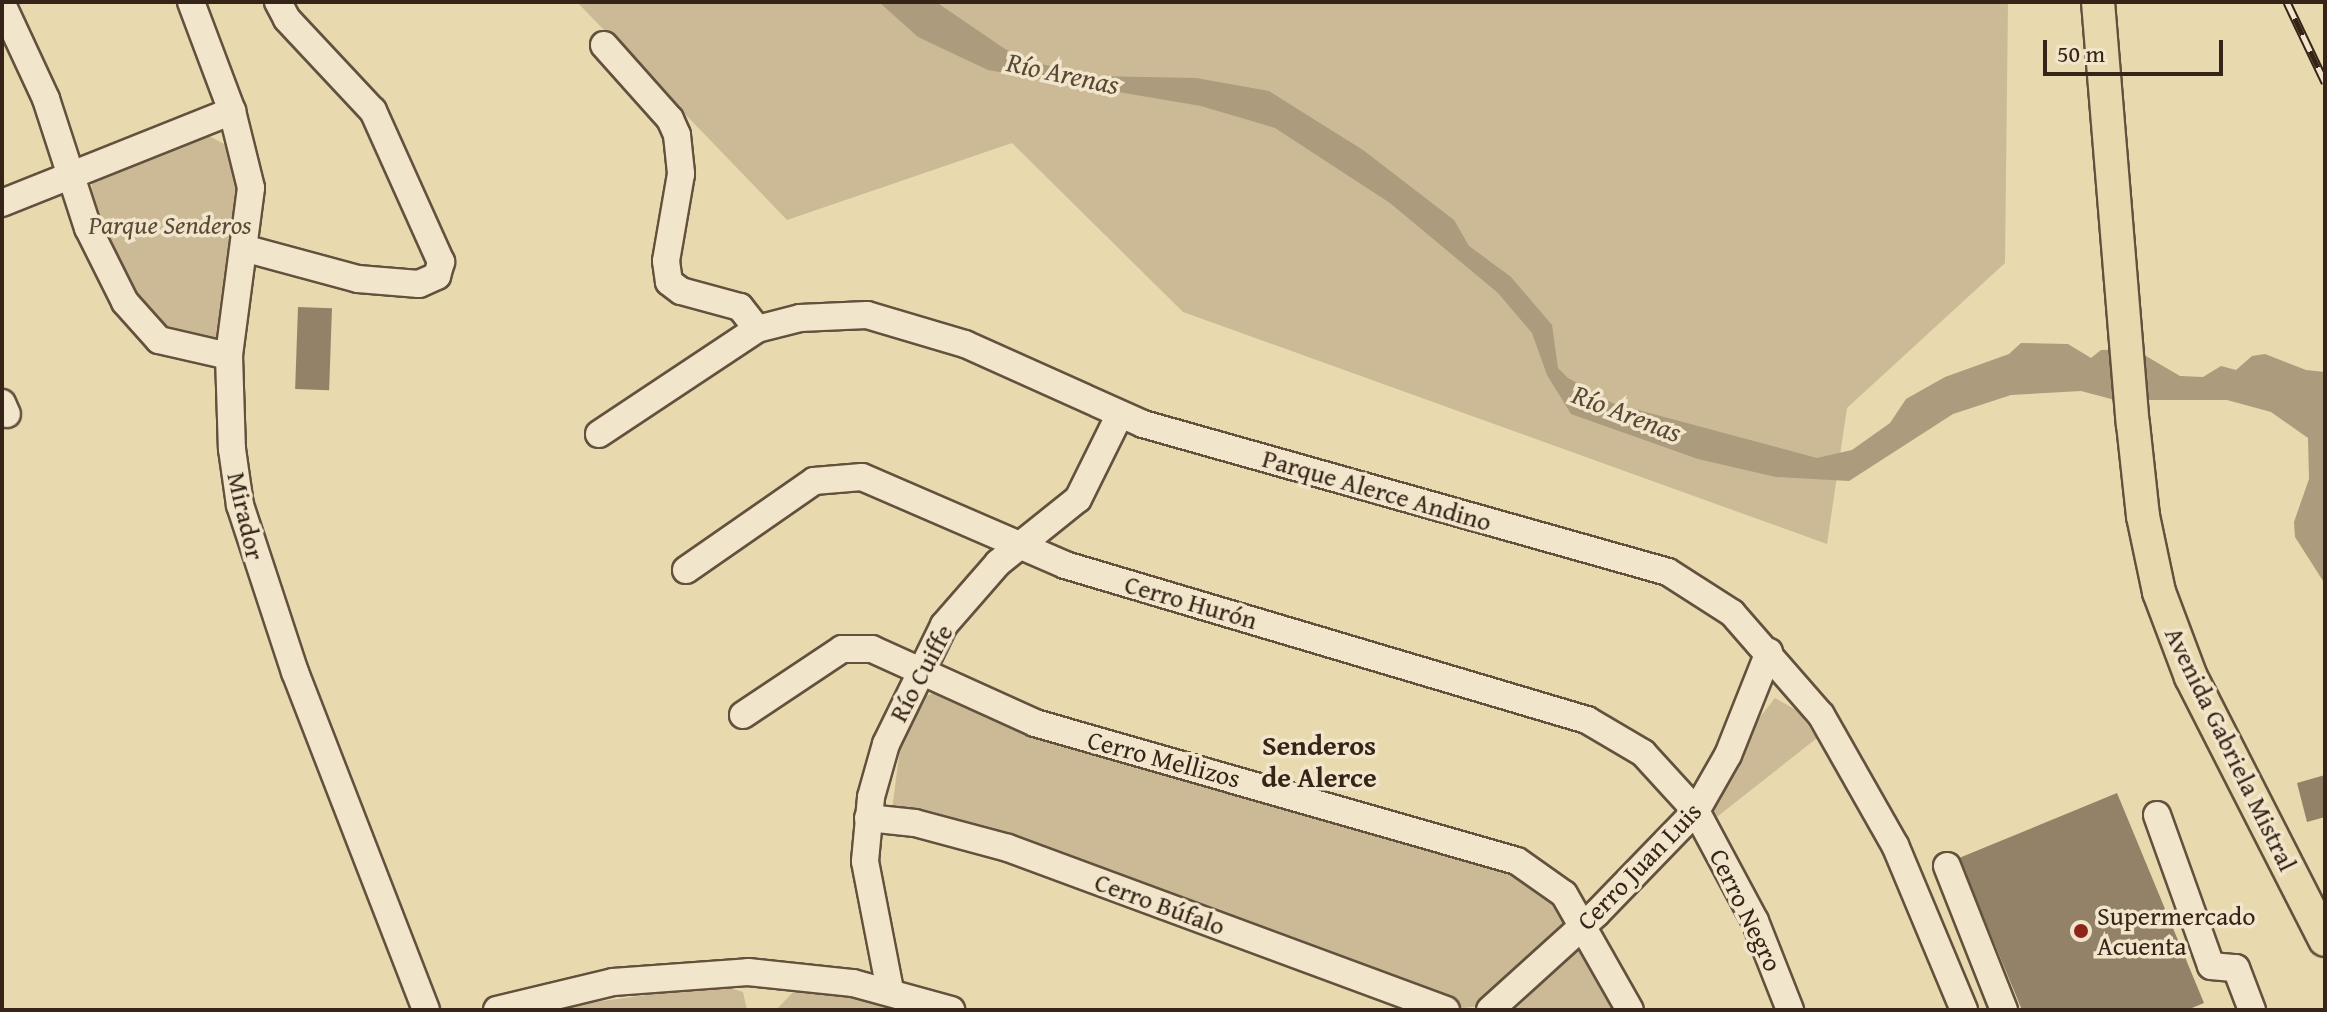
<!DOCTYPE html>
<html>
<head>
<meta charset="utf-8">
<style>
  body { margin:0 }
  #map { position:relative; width:2327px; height:1012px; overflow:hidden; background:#e9d9af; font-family:"Gentium Book Plus",serif }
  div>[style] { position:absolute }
  .green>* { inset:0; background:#cbba95 }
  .water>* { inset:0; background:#ac9b7c }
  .building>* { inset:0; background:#938267; transform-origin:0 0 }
  .roads { filter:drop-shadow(2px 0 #63513e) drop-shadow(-2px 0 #63513e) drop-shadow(0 2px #63513e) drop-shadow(0 -2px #63513e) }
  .minor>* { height:26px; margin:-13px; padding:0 13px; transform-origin:13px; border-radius:13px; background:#f1e6cb }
  .major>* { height:32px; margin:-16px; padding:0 16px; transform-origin:16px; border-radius:16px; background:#e9d9af }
  .rail>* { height:9px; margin-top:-4.5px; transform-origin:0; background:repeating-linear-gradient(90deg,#f1e6cb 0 18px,#362418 0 36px); box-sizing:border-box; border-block:2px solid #362418 }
  .dots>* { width:22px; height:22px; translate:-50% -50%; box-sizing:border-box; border:4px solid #f1e6cb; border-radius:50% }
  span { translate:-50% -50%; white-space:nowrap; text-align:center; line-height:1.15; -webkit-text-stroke:7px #f1e6cb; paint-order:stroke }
  .park-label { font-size:26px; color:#5b4a37; font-style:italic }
  .street-label { font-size:26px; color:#362418 }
  .poi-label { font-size:26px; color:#362418 }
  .left { translate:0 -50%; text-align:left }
  .water-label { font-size:28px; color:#594836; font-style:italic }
  .neighbourhood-label { font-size:28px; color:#362418; font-weight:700 }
  .frame { position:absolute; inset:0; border:4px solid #362418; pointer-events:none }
  .scale { position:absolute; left:2043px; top:40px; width:180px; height:36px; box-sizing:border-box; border:4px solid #362418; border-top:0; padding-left:10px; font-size:24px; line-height:28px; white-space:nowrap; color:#362418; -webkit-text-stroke:6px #f1e6cb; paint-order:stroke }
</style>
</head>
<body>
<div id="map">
  <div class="green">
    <i style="clip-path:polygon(577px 2px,2008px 2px,2005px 263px,1847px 408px,1827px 544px,1183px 312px,1012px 143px,787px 220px)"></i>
    <i style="clip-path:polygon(205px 134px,228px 146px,238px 187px,216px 341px,160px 335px,100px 241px,90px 195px,93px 179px)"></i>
    <i style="clip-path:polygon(941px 690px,1510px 865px,1566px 911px,1566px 926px,1479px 1006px,1463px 1008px,892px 810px,900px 748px,919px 699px)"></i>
    <i style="clip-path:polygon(1775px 698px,1798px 711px,1817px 738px,1713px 820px,1709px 816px,1760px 717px)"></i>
    <i style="clip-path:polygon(1582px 944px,1622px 1010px,1515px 1010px,1578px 947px)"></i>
    <i style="clip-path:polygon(721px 985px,743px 992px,747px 1010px,536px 1010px)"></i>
    <i style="clip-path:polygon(796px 989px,841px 991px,908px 1010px,776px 1010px)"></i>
  </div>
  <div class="water">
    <i style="clip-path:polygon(879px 2px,936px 2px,1005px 49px,1033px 62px,1092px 76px,1196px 78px,1269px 91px,1363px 150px,1454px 220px,1469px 246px,1511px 277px,1552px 325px,1558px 368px,1568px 378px,1612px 403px,1817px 458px,1852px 450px,1890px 423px,1906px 399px,1945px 377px,2009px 354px,2021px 343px,2068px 344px,2091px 358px,2101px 350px,2134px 349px,2180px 376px,2203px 377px,2221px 366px,2236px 370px,2252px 356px,2265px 354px,2306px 370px,2325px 372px,2325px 584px,2295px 537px,2294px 522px,2309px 479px,2308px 438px,2271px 412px,2227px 400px,2115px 400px,2081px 391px,2011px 395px,1953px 414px,1849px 481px,1776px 477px,1698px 459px,1571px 414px,1547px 375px,1532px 333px,1498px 293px,1390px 203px,1275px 128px,1201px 106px,988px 70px,918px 37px)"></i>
  </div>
  <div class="building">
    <i style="left:298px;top:307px;width:34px;height:82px;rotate:2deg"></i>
    <i style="clip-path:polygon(2325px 775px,2325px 817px,2307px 822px,2297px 783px)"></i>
    <i style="clip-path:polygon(2117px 793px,2204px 1003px,2187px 1010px,2022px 1010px,1959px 858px)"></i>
  </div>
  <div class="roads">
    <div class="minor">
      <i style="left:191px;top:2px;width:116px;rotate:69.4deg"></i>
      <i style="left:232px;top:111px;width:79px;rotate:76.1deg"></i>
      <i style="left:251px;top:188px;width:169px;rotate:97.5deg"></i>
      <i style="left:229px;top:356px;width:93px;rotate:88.2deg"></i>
      <i style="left:232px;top:449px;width:57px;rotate:81.9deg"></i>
      <i style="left:240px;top:505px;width:176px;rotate:71.8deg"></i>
      <i style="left:295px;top:672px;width:362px;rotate:68.8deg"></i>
      <i style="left:2px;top:4px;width:105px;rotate:65.1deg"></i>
      <i style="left:46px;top:99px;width:136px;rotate:72deg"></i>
      <i style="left:88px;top:228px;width:83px;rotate:63.4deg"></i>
      <i style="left:125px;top:302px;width:51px;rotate:48.2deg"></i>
      <i style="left:159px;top:340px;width:72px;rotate:12.9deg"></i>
      <i style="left:604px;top:45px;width:99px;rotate:48.3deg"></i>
      <i style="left:670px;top:119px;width:17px;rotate:66deg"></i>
      <i style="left:677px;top:135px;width:39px;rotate:84deg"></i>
      <i style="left:681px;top:174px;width:88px;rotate:99.8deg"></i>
      <i style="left:666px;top:261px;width:21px;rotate:82deg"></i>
      <i style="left:669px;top:282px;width:15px;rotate:37deg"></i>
      <i style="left:681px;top:291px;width:61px;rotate:15.2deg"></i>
      <i style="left:740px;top:307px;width:28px;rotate:52deg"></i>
      <i style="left:2px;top:203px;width:248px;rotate:-21.8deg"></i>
      <i style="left:247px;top:249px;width:115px;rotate:15.1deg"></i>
      <i style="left:358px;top:279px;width:61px;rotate:4.7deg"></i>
      <i style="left:419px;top:284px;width:20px;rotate:-24deg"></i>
      <i style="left:437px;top:276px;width:15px;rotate:-74deg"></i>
      <i style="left:441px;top:262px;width:166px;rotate:-114.2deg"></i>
      <i style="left:373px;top:111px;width:126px;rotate:-133.1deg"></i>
      <i style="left:287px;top:19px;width:19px;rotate:-118deg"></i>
      <i style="left:2px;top:403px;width:12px;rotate:66deg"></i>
      <i style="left:599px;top:434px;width:190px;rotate:-33.6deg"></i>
      <i style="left:757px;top:329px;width:44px;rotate:-14.3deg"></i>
      <i style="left:800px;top:318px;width:67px;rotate:-2.6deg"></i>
      <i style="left:867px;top:315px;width:102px;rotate:16.5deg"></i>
      <i style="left:965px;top:344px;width:195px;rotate:24.2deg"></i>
      <i style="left:1143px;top:424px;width:545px;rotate:15.74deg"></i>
      <i style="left:1668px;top:572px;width:76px;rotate:32.6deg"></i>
      <i style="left:1732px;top:613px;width:135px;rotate:48.9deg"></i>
      <i style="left:1821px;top:715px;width:150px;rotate:60.4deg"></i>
      <i style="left:1895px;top:845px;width:179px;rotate:67.3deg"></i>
      <i style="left:686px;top:570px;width:156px;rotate:-34.8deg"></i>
      <i style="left:814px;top:481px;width:48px;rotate:-4.8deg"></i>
      <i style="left:862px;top:477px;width:221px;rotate:23.4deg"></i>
      <i style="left:1065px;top:565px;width:545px;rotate:16.54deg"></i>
      <i style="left:1587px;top:720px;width:65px;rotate:30.5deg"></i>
      <i style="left:1643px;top:753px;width:79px;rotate:47.6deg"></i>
      <i style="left:1696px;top:811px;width:125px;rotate:61.8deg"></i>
      <i style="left:1755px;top:921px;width:96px;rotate:68.5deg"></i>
      <i style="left:743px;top:715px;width:119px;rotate:-33.7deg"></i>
      <i style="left:842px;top:649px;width:30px"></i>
      <i style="left:872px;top:649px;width:179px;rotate:24.4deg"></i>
      <i style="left:1035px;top:723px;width:501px;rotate:15.98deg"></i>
      <i style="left:1517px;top:861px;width:57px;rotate:35.1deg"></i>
      <i style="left:1564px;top:894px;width:133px;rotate:60.4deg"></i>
      <i style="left:2157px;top:815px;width:160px;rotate:70.3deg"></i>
      <i style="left:2211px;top:966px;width:25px;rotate:5deg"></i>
      <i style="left:2236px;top:968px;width:45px;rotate:69.1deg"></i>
      <i style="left:868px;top:818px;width:47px;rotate:6.1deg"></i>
      <i style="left:915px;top:823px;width:96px;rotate:15deg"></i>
      <i style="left:1008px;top:848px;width:467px;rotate:20.3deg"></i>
      <i style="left:1947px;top:866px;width:155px;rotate:68.4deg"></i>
      <i style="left:890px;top:990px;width:131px;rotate:-101deg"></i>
      <i style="left:865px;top:861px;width:64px;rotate:-84.6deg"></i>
      <i style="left:871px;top:797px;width:55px;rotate:-74.2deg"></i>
      <i style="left:886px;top:744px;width:132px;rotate:-64deg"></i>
      <i style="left:944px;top:625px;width:82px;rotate:-48.9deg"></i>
      <i style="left:998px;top:563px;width:102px;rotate:-38.7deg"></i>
      <i style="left:1078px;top:499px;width:93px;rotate:-63.7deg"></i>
      <i style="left:497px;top:1010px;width:119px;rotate:-13.6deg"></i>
      <i style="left:613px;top:982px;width:135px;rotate:-4.2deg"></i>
      <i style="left:748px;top:972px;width:106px;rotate:6deg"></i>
      <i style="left:853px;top:983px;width:102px;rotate:15.4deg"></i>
      <i style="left:1490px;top:1010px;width:144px;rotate:-42.2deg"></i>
      <i style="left:1597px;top:913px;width:142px;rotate:-45.9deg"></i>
      <i style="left:1696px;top:811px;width:64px;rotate:-60.3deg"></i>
      <i style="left:1728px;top:755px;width:111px;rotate:-68.3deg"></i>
    </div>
    <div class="major">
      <i style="left:2098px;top:2px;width:423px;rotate:85.3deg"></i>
      <i style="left:2133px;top:424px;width:93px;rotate:83.8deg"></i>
      <i style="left:2143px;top:516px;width:78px;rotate:78.1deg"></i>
      <i style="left:2159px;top:592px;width:91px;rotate:69.4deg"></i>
      <i style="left:2191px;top:677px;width:295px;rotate:63deg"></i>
    </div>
  </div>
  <div class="rail">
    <i style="left:2287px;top:2px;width:89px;rotate:64.6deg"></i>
  </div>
  <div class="dots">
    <i style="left:2081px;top:931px;background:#8f2418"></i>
  </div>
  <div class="park-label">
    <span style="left:170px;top:225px">Parque Senderos</span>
  </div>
  <div class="street-label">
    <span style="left:1377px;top:490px;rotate:16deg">Parque Alerce Andino</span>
    <span style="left:246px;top:516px;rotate:77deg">Mirador</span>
    <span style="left:1191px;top:602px;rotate:16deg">Cerro Hurón</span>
    <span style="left:921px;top:673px;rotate:-62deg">Río Cuiffe</span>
    <span style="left:2231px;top:749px;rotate:64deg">Avenida Gabriela Mistral</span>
    <span style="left:1164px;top:759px;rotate:15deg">Cerro Mellizos</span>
    <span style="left:1639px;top:866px;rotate:-46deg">Cerro Juan Luis</span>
    <span style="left:1160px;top:904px;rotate:20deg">Cerro Búfalo</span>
    <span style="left:1746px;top:910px;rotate:64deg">Cerro Negro</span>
  </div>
  <div class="poi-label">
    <span class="left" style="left:2097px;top:931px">Supermercado<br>Acuenta</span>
  </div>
  <div class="water-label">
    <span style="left:1063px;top:73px;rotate:12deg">Río Arenas</span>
    <span style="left:1627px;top:413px;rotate:21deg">Río Arenas</span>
  </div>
  <div class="neighbourhood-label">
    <span style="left:1319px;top:761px">Senderos<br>de Alerce</span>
  </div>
  <div class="frame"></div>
  <div class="scale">50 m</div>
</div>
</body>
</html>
